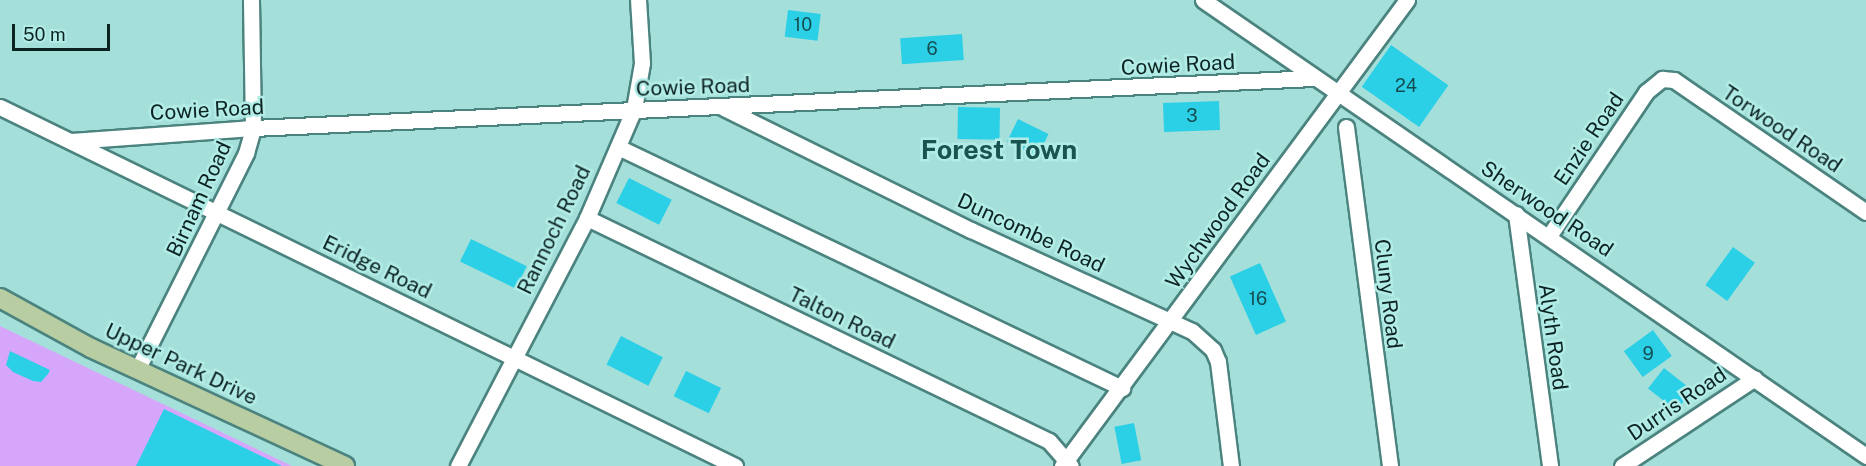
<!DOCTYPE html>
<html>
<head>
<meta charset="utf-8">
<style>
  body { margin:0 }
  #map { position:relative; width:1866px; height:466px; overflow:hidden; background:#a5dfda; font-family:"Public Sans",sans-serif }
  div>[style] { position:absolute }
  .green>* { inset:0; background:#d6a6fb }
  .building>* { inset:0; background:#2bd0e7; transform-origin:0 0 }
  .roads { filter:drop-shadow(2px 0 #4b837f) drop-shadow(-2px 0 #4b837f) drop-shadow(0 2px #4b837f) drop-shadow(0 -2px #4b837f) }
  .minor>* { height:15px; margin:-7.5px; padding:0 7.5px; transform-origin:7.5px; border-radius:7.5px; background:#fff }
  .major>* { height:18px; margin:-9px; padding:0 9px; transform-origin:9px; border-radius:9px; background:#b9cda3 }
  span { translate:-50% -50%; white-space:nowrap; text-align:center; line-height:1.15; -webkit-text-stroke:5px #b2ece7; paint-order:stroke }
  .number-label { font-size:18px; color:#144e53 }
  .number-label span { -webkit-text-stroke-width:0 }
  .street-label { font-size:21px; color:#0c2322 }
  .district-label { font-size:27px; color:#195450; font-weight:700 }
  .scale { position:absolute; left:12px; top:24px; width:98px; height:27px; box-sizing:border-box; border:3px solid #0c2322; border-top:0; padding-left:8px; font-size:18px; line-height:21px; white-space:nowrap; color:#0c2322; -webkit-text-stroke:4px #b2ece7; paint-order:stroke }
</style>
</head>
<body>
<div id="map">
  <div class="green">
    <i style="clip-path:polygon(0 326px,142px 394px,292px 466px,0 466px)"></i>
  </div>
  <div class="building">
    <i style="left:788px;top:10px;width:33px;height:27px;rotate:7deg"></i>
    <i style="left:962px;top:34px;width:26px;height:62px;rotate:86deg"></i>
    <i style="left:1391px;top:45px;width:70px;height:51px;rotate:35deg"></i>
    <i style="left:1219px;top:101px;width:29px;height:56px;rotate:88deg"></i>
    <i style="left:958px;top:107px;width:42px;height:32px;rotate:1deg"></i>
    <i style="left:1018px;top:119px;width:34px;height:25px;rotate:26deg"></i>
    <i style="left:629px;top:178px;width:48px;height:28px;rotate:27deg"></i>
    <i style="left:471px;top:239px;width:62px;height:25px;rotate:26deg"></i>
    <i style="left:1733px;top:247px;width:27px;height:47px;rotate:36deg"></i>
    <i style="left:1260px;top:263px;width:64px;height:33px;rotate:66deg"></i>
    <i style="left:1653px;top:330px;width:32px;height:36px;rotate:54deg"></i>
    <i style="left:621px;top:336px;width:47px;height:32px;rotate:27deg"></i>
    <i style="clip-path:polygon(10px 351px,50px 370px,48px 374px,41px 382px,33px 381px,13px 372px,6px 365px)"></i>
    <i style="left:1664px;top:368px;width:36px;height:26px;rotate:38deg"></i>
    <i style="left:686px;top:371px;width:39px;height:28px;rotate:26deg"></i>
    <i style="clip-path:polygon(164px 409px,282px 466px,136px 466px)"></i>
    <i style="left:1134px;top:423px;width:38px;height:20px;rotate:79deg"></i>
  </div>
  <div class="roads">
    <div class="minor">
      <i style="left:1203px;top:0;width:805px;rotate:34.52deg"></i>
      <i style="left:0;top:107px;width:818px;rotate:26.03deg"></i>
      <i style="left:724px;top:108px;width:275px;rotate:26.3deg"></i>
      <i style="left:971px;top:230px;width:243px;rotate:24.6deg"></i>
      <i style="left:1192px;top:331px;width:28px;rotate:42deg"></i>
      <i style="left:1213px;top:350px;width:13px;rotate:67deg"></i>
      <i style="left:1218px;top:362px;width:105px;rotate:82.9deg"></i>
      <i style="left:1346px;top:127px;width:342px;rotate:82.6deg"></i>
      <i style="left:71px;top:141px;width:182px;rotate:-4.1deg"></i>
      <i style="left:253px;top:128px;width:1063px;rotate:-2.7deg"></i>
      <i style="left:618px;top:147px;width:559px;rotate:25.56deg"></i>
      <i style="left:1516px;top:214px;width:254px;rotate:82.3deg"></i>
      <i style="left:587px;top:218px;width:513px;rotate:25.77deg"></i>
      <i style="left:1049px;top:441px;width:33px;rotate:49deg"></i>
      <i style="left:1549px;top:236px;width:174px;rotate:-56deg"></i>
      <i style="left:1646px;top:92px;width:21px;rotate:-39deg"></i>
      <i style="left:1662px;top:79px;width:12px;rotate:5deg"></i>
      <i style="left:1674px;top:80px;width:233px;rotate:34.5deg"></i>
      <i style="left:138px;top:368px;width:241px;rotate:-63.3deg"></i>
      <i style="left:246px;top:153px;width:26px;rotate:-74deg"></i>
      <i style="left:253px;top:128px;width:128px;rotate:-90.9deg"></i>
      <i style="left:458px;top:466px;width:280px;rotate:-62.5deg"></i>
      <i style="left:587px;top:218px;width:119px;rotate:-66.7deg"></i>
      <i style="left:634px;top:109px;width:47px;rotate:-80.1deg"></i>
      <i style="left:642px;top:63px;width:63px;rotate:-93.6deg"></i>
      <i style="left:1062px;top:466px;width:580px;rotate:-53.49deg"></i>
      <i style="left:1622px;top:466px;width:159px;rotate:-33.5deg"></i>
    </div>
    <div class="major">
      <i style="left:0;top:298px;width:104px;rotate:28.8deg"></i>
      <i style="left:91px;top:348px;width:280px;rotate:24.9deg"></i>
    </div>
  </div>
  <div class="number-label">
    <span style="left:803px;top:25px">10</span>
    <span style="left:932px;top:49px">6</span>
    <span style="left:1406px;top:86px">24</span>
    <span style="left:1192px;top:116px">3</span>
    <span style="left:1258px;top:299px">16</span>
    <span style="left:1648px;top:354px">9</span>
  </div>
  <div class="street-label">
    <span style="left:1178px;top:65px;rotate:-3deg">Cowie Road</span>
    <span style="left:693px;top:87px;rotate:-2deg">Cowie Road</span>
    <span style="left:207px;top:110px;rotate:-3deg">Cowie Road</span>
    <span style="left:1782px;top:129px;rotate:34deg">Torwood Road</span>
    <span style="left:1589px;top:139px;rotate:-56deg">Enzie Road</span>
    <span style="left:199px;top:199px;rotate:-65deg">Birnam Road</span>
    <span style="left:1547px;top:209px;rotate:34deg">Sherwood Road</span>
    <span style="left:1218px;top:221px;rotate:-54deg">Wychwood Road</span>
    <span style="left:554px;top:230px;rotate:-64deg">Rannoch Road</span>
    <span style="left:1031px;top:233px;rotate:25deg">Duncombe Road</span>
    <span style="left:377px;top:267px;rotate:26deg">Eridge Road</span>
    <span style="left:1388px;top:294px;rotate:83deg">Cluny Road</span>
    <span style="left:842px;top:318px;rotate:26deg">Talton Road</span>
    <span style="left:1553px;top:337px;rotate:82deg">Alyth Road</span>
    <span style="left:181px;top:364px;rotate:25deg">Upper Park Drive</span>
    <span style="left:1677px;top:404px;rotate:-34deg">Durris Road</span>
  </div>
  <div class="district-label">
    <span style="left:999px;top:150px">Forest Town</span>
  </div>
  <div class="scale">50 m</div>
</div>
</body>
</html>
